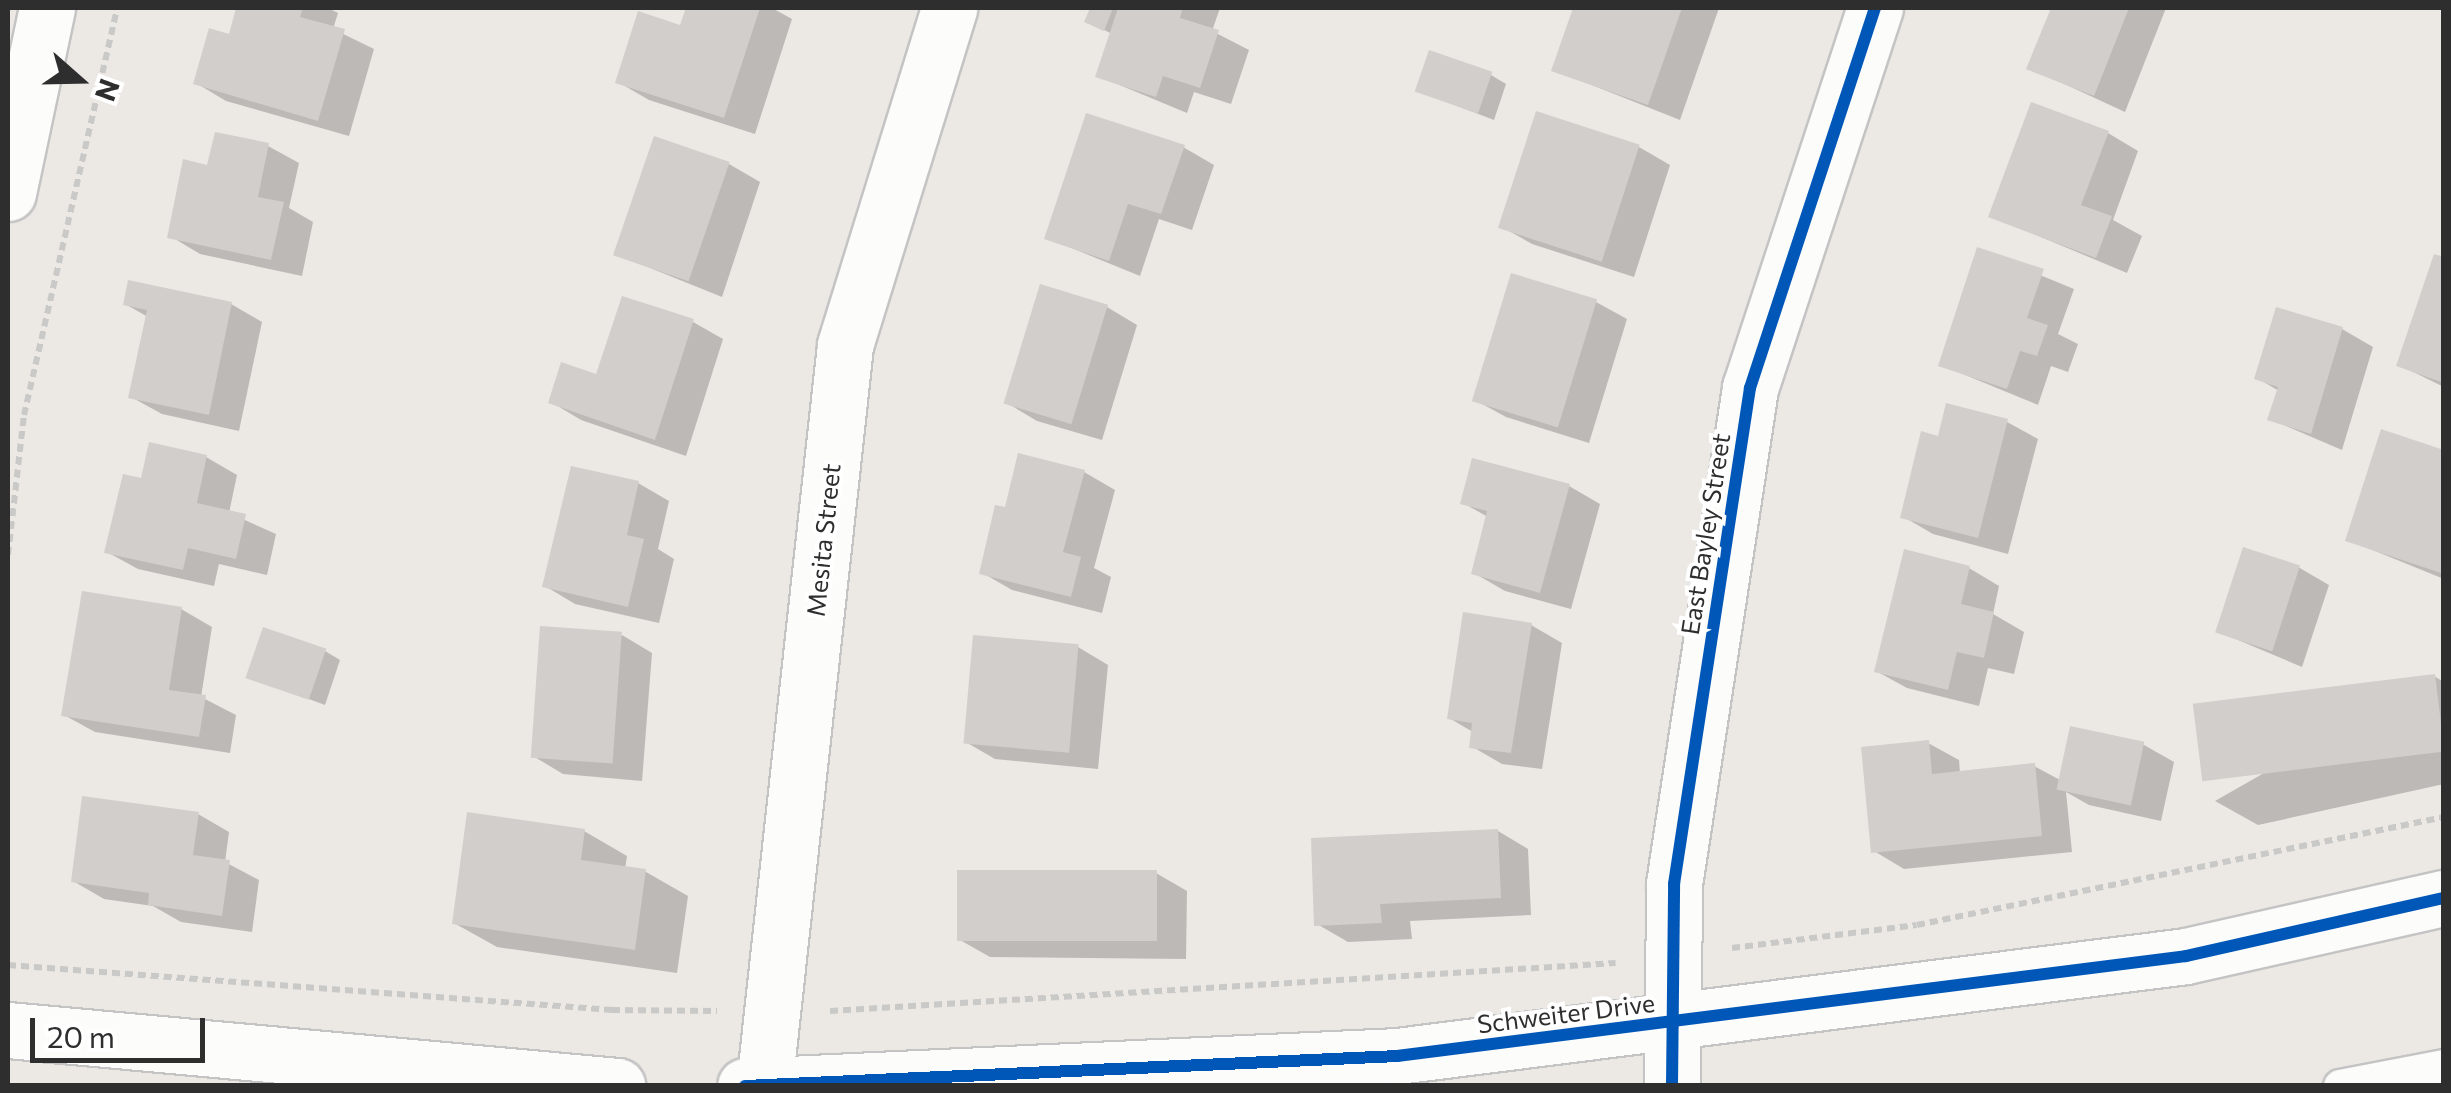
<!DOCTYPE html>
<html>
<head>
<meta charset="utf-8">
<style>
  body { margin:0 }
  #map { position:relative; width:2451px; height:1093px; overflow:hidden; background:#ece8e4; font-family:Commissioner,sans-serif }
  div>[style] { position:absolute }
  .shadow>* { inset:0; background:#0003 }
  .building>* { inset:0; background:#d1cecb; transform-origin:0 0 }
  .path>* { height:6px; margin-top:-3px; transform-origin:0; background:repeating-linear-gradient(90deg,#c9c9c8 0 8px,transparent 0 13px) }
  .roads { filter:drop-shadow(2px 0 #c5c4c5) drop-shadow(-2px 0 #c5c4c5) drop-shadow(0 2px #c5c4c5) drop-shadow(0 -2px #c5c4c5) }
  .service>* { height:32px; margin:-16px; padding:0 16px; transform-origin:16px; border-radius:16px; background:#fcfcfb }
  .minor>* { height:55px; margin:-27.5px; padding:0 27.5px; transform-origin:27.5px; border-radius:27.5px; background:#fcfcfb }
  .cycleway>* { height:12px; margin:-6px; padding:0 6px; transform-origin:6px; border-radius:6px; background:#0057b8 }
  span { translate:-50% -50%; white-space:nowrap; text-align:center; line-height:1.15; -webkit-text-stroke:8px #fff; paint-order:stroke }
  .street-label { font-size:25px; color:#2e2e2e }
  .frame { position:absolute; inset:0; border:10px solid #2e2e2e; pointer-events:none }
  .north { position:absolute; left:30px; top:30px; width:100px; height:100px; -webkit-text-stroke:8px #fff; paint-order:stroke; rotate:110deg; font-size:28px; font-weight:700; line-height:40px; text-align:center; color:#2e2e2e }
  .north::after { content:''; display:block; margin:auto; width:35px; height:45px; background:#2e2e2e; clip-path:polygon(50% 0,100% 100%,50% 72%,0 100%) }
  .scale { position:absolute; left:30px; top:1018px; width:175px; height:45px; box-sizing:border-box; border:5px solid #2e2e2e; border-top:0; padding-left:12px; font-size:30px; line-height:35px; white-space:nowrap; color:#2e2e2e; -webkit-text-stroke:8px #fff; paint-order:stroke }
</style>
</head>
<body>
<div id="map">
  <div class="shadow">
    <i style="clip-path:polygon(239px 8px,328px 8px,338px 13px,333px 29px,374px 49px,349px 136px,226px 101px,196px 83px,230px 37px)"></i>
    <i style="clip-path:polygon(688px 8px,772px 8px,792px 19px,755px 134px,649px 100px,618px 82px,682px 28px)"></i>
    <i style="clip-path:polygon(1092px 8px,1220px 8px,1212px 31px,1249px 50px,1231px 104px,1194px 92px,1187px 113px,1098px 76px,1112px 34px,1087px 21px)"></i>
    <i style="clip-path:polygon(1575px 8px,1719px 8px,1680px 120px,1554px 70px)"></i>
    <i style="clip-path:polygon(2054px 8px,2166px 8px,2125px 112px,2030px 68px)"></i>
    <i style="clip-path:polygon(1491px 75px,1506px 84px,1494px 120px,1418px 91px)"></i>
    <i style="clip-path:polygon(2108px 133px,2138px 151px,2113px 220px,2142px 236px,2127px 273px,1991px 216px)"></i>
    <i style="clip-path:polygon(268px 146px,299px 163px,289px 208px,313px 222px,302px 276px,200px 254px,170px 236px,209px 168px)"></i>
    <i style="clip-path:polygon(1183px 147px,1214px 165px,1192px 230px,1159px 219px,1140px 276px,1047px 238px)"></i>
    <i style="clip-path:polygon(1639px 147px,1670px 165px,1634px 277px,1532px 244px,1502px 227px)"></i>
    <i style="clip-path:polygon(729px 164px,760px 182px,722px 297px,618px 255px)"></i>
    <i style="clip-path:polygon(1979px 250px,2074px 289px,2058px 334px,2078px 344px,2068px 372px,2051px 366px,2038px 405px,1941px 365px)"></i>
    <i style="clip-path:polygon(2444px 260px,2444px 387px,2399px 365px)"></i>
    <i style="clip-path:polygon(1513px 276px,1596px 302px,1627px 319px,1589px 443px,1506px 417px,1475px 400px)"></i>
    <i style="clip-path:polygon(125px 304px,231px 304px,262px 322px,239px 431px,162px 414px,131px 397px,148px 317px)"></i>
    <i style="clip-path:polygon(1107px 307px,1137px 325px,1102px 440px,1037px 421px,1007px 403px)"></i>
    <i style="clip-path:polygon(2278px 310px,2342px 329px,2373px 347px,2342px 450px,2270px 419px,2279px 391px,2257px 378px)"></i>
    <i style="clip-path:polygon(693px 322px,723px 339px,686px 456px,581px 420px,551px 402px)"></i>
    <i style="clip-path:polygon(2007px 422px,2038px 439px,2008px 554px,1933px 534px,1902px 516px,1940px 439px)"></i>
    <i style="clip-path:polygon(2444px 452px,2444px 579px,2348px 540px)"></i>
    <i style="clip-path:polygon(206px 457px,237px 475px,229px 513px,276px 534px,267px 575px,219px 564px,214px 586px,138px 569px,107px 552px)"></i>
    <i style="clip-path:polygon(1084px 472px,1115px 490px,1094px 568px,1111px 577px,1102px 613px,1012px 590px,981px 572px,1007px 510px)"></i>
    <i style="clip-path:polygon(638px 483px,669px 501px,658px 549px,674px 559px,659px 623px,575px 604px,545px 586px)"></i>
    <i style="clip-path:polygon(1569px 486px,1600px 504px,1571px 609px,1505px 591px,1474px 573px,1488px 517px,1463px 503px)"></i>
    <i style="clip-path:polygon(2298px 567px,2329px 585px,2302px 667px,2219px 632px)"></i>
    <i style="clip-path:polygon(1969px 568px,1999px 586px,1993px 614px,2024px 632px,2014px 674px,1988px 668px,1979px 706px,1907px 688px,1876px 671px)"></i>
    <i style="clip-path:polygon(181px 609px,212px 627px,201px 697px,236px 715px,230px 753px,95px 732px,64px 715px)"></i>
    <i style="clip-path:polygon(1531px 625px,1562px 643px,1542px 769px,1502px 764px,1471px 746px,1473px 732px,1449px 718px)"></i>
    <i style="clip-path:polygon(622px 635px,652px 653px,642px 781px,563px 774px,533px 756px)"></i>
    <i style="clip-path:polygon(1078px 647px,1108px 665px,1098px 769px,995px 759px,964px 741px)"></i>
    <i style="clip-path:polygon(325px 651px,340px 660px,325px 705px,249px 677px)"></i>
    <i style="clip-path:polygon(2434px 676px,2444px 682px,2444px 784px,2258px 825px,2215px 801px)"></i>
    <i style="clip-path:polygon(2072px 729px,2144px 745px,2174px 762px,2161px 821px,2089px 805px,2066px 792px,2072px 852px,1904px 869px,1874px 851px,1928px 743px,1959px 760px,1960px 773px,2034px 766px,2060px 780px)"></i>
    <i style="clip-path:polygon(198px 814px,229px 832px,225px 862px,259px 880px,252px 932px,181px 922px,153px 906px,104px 899px,73px 881px)"></i>
    <i style="clip-path:polygon(584px 831px,627px 856px,625px 869px,646px 872px,688px 896px,677px 973px,497px 947px,454px 923px)"></i>
    <i style="clip-path:polygon(1498px 831px,1528px 849px,1531px 915px,1410px 921px,1412px 939px,1348px 942px,1317px 924px)"></i>
    <i style="clip-path:polygon(1156px 873px,1187px 891px,1186px 959px,990px 957px,960px 940px)"></i>
  </div>
  <div class="building">
    <i style="clip-path:polygon(236px 8px,303px 8px,300px 17px,345px 29px,318px 121px,193px 84px,209px 28px,229px 34px)"></i>
    <i style="clip-path:polygon(686px 8px,760px 8px,724px 118px,615px 83px,638px 11px,680px 25px)"></i>
    <i style="clip-path:polygon(1090px 8px,1113px 8px,1104px 31px,1084px 22px)"></i>
    <i style="clip-path:polygon(1118px 8px,1183px 8px,1180px 18px,1219px 30px,1200px 88px,1163px 76px,1156px 97px,1095px 77px)"></i>
    <i style="clip-path:polygon(1573px 8px,1682px 8px,1648px 105px,1551px 71px)"></i>
    <i style="clip-path:polygon(2051px 8px,2129px 8px,2094px 96px,2026px 69px)"></i>
    <i style="left:1429px;top:50px;width:67px;height:44px;rotate:19deg"></i>
    <i style="clip-path:polygon(2031px 102px,2109px 131px,2081px 205px,2112px 216px,2096px 258px,1988px 217px)"></i>
    <i style="left:1536px;top:111px;width:109px;height:123px;rotate:18deg"></i>
    <i style="clip-path:polygon(1086px 113px,1185px 145px,1161px 214px,1128px 204px,1109px 261px,1044px 239px)"></i>
    <i style="clip-path:polygon(215px 132px,269px 143px,258px 197px,284px 202px,271px 260px,167px 238px,183px 159px,207px 165px)"></i>
    <i style="left:654px;top:136px;width:80px;height:126px;rotate:19deg"></i>
    <i style="clip-path:polygon(1977px 247px,2044px 269px,2027px 318px,2048px 325px,2037px 356px,2020px 351px,2007px 389px,1938px 366px)"></i>
    <i style="clip-path:polygon(2434px 254px,2444px 257px,2444px 383px,2396px 366px)"></i>
    <i style="left:1511px;top:273px;width:90px;height:134px;rotate:17deg"></i>
    <i style="clip-path:polygon(128px 280px,232px 302px,209px 415px,128px 398px,147px 310px,123px 305px)"></i>
    <i style="left:1040px;top:284px;width:71px;height:125px;rotate:17deg"></i>
    <i style="clip-path:polygon(622px 296px,694px 319px,655px 440px,548px 403px,561px 362px,596px 374px)"></i>
    <i style="clip-path:polygon(2276px 307px,2343px 327px,2311px 434px,2267px 420px,2278px 387px,2254px 379px)"></i>
    <i style="clip-path:polygon(1946px 403px,2008px 419px,1978px 538px,1900px 518px,1921px 431px,1938px 436px)"></i>
    <i style="clip-path:polygon(2381px 429px,2444px 450px,2441px 573px,2345px 541px)"></i>
    <i style="clip-path:polygon(149px 442px,207px 455px,197px 503px,246px 514px,236px 559px,188px 548px,183px 570px,104px 553px,123px 474px,141px 478px)"></i>
    <i style="clip-path:polygon(1018px 453px,1085px 470px,1063px 552px,1081px 557px,1071px 597px,979px 574px,995px 505px,1005px 507px)"></i>
    <i style="clip-path:polygon(1472px 458px,1570px 484px,1540px 593px,1471px 574px,1487px 511px,1460px 504px)"></i>
    <i style="clip-path:polygon(571px 466px,639px 481px,627px 535px,644px 539px,628px 607px,542px 587px)"></i>
    <i style="left:2243px;top:547px;width:60px;height:90px;rotate:18deg"></i>
    <i style="clip-path:polygon(1904px 549px,1970px 566px,1961px 604px,1994px 612px,1984px 658px,1957px 652px,1948px 690px,1874px 672px)"></i>
    <i style="clip-path:polygon(82px 591px,182px 607px,169px 690px,206px 695px,199px 737px,61px 716px)"></i>
    <i style="clip-path:polygon(1463px 612px,1532px 623px,1511px 753px,1469px 748px,1472px 723px,1447px 719px)"></i>
    <i style="left:540px;top:626px;width:82px;height:132px;rotate:4deg"></i>
    <i style="left:263px;top:627px;width:67px;height:54px;rotate:19deg"></i>
    <i style="left:973px;top:635px;width:106px;height:109px;rotate:5deg"></i>
    <i style="left:2435px;top:674px;width:78px;height:244px;rotate:83deg"></i>
    <i style="left:2070px;top:726px;width:76px;height:65px;rotate:12deg"></i>
    <i style="clip-path:polygon(1929px 740px,1932px 774px,2035px 763px,2042px 836px,1871px 853px,1861px 747px)"></i>
    <i style="clip-path:polygon(82px 796px,199px 812px,193px 855px,230px 860px,222px 916px,148px 905px,149px 893px,71px 882px)"></i>
    <i style="clip-path:polygon(467px 812px,585px 829px,581px 860px,646px 869px,635px 950px,452px 924px)"></i>
    <i style="clip-path:polygon(1498px 829px,1501px 898px,1380px 904px,1382px 923px,1314px 926px,1311px 838px)"></i>
    <i style="left:957px;top:870px;width:200px;height:71px"></i>
  </div>
  <div class="path">
    <i style="left:8px;top:555px;width:141px;rotate:-83.5deg"></i>
    <i style="left:24px;top:415px;width:417px;rotate:-77.1deg"></i>
    <i style="left:1732px;top:948px;width:186px;rotate:-7.1deg"></i>
    <i style="left:1917px;top:925px;width:538px;rotate:-11.58deg"></i>
    <i style="left:8px;top:965px;width:606px;rotate:4.26deg"></i>
    <i style="left:612px;top:1010px;width:105px;rotate:0.5deg"></i>
    <i style="left:830px;top:1011px;width:787px;rotate:-3.49deg"></i>
  </div>
  <div class="roads">
    <div class="service">
      <i style="left:2340px;top:1086px;width:106px;rotate:-10.9deg"></i>
    </div>
    <div class="minor">
      <i style="left:8px;top:193px;width:189px;rotate:-78.1deg"></i>
      <i style="left:8px;top:1030px;width:612px;rotate:5.25deg"></i>
      <i style="left:745px;top:1086px;width:653px;rotate:-2.63deg"></i>
      <i style="left:1397px;top:1056px;width:795px;rotate:-7.22deg"></i>
      <i style="left:2186px;top:956px;width:264px;rotate:-12.7deg"></i>
      <i style="left:764px;top:1086px;width:745px;rotate:-83.76deg"></i>
      <i style="left:845px;top:345px;width:353px;rotate:-72.8deg"></i>
      <i style="left:1672px;top:1086px;width:202px;rotate:-89.4deg"></i>
      <i style="left:1674px;top:884px;width:502px;rotate:-81.29deg"></i>
      <i style="left:1750px;top:388px;width:400px;rotate:-71.8deg"></i>
    </div>
  </div>
  <div class="cycleway">
    <i style="left:745px;top:1086px;width:653px;rotate:-2.63deg"></i>
    <i style="left:1397px;top:1056px;width:795px;rotate:-7.22deg"></i>
    <i style="left:2186px;top:956px;width:264px;rotate:-12.7deg"></i>
    <i style="left:1672px;top:1086px;width:202px;rotate:-89.4deg"></i>
    <i style="left:1674px;top:884px;width:502px;rotate:-81.29deg"></i>
    <i style="left:1750px;top:388px;width:400px;rotate:-71.8deg"></i>
  </div>
  <div class="street-label">
    <span style="left:1705px;top:534px;rotate:-81deg">East Bayley Street</span>
    <span style="left:823px;top:540px;rotate:-84deg">Mesita Street</span>
    <span style="left:1566px;top:1013px;rotate:-7deg">Schweiter Drive</span>
  </div>
  <div class="frame"></div>
  <div class="north">N</div>
  <div class="scale">20 m</div>
</div>
</body>
</html>
